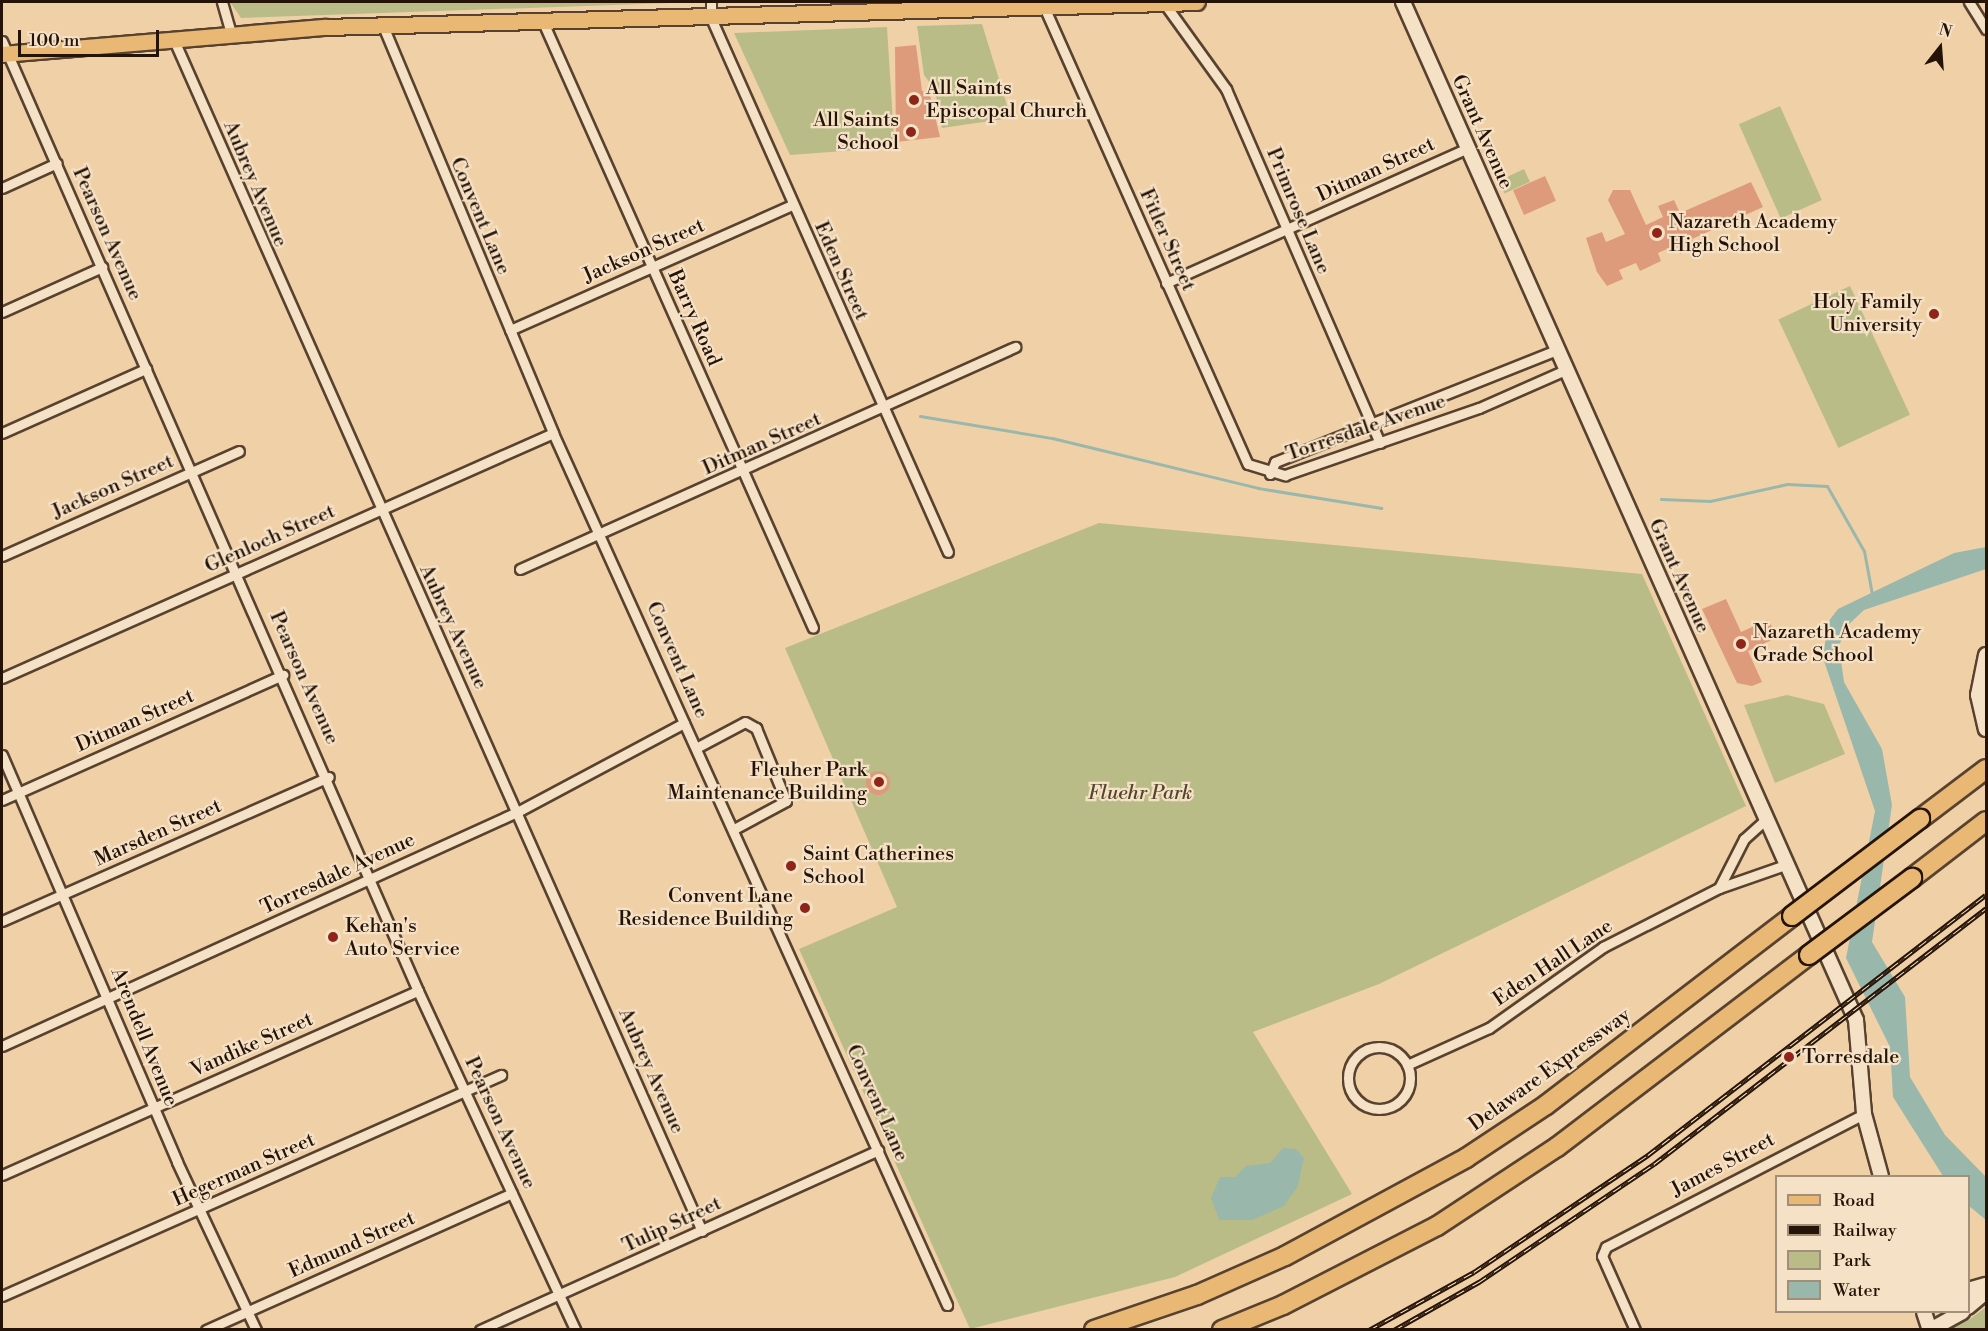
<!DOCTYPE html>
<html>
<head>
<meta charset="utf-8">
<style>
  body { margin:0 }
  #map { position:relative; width:1988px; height:1331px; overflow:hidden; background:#f0d1a7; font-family:"Libre Bodoni",serif }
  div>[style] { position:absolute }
  .green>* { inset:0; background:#babc87; transform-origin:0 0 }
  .water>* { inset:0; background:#9ab7ab }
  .stream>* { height:3px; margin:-1.5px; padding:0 1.5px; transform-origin:1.5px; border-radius:1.5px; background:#9ab7ab }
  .building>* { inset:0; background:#dd9b7b; transform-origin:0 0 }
  .round { border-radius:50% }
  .roads { filter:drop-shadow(2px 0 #58422f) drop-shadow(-2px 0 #58422f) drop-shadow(0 2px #58422f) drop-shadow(0 -2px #58422f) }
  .street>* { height:9px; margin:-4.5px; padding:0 4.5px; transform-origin:4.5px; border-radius:4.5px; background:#f5e1c6 }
  .street>.ring { margin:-4.5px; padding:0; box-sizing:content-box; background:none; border:9px solid #f5e1c6; border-radius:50% }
  .secondary>* { height:14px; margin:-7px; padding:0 7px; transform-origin:7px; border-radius:7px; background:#f5e1c6 }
  .primary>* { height:15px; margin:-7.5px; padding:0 7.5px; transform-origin:7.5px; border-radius:7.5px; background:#e8b874 }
  .highway>* { height:18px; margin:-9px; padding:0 9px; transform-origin:9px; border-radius:9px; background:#e8b874 }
  .rail>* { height:5px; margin-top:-2.5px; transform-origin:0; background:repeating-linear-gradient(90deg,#f5e1c6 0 9px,#251307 0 18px); box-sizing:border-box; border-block:2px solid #251307 }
  .bridges { filter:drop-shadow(2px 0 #251307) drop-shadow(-2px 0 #251307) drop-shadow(0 2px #251307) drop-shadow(0 -2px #251307) }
  .highway-bridge>* { height:18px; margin:-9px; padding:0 9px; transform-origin:9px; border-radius:9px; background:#e8b874 }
  .dots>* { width:16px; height:16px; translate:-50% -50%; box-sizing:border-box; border:3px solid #f5e1c6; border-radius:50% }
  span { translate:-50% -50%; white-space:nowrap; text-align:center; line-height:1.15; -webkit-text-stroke:4.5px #f5e1c6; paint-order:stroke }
  .poi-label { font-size:20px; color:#251307 }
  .left { translate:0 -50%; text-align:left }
  .right { translate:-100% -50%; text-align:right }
  .street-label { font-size:20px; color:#251307 }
  .park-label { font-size:20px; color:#52462d; font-style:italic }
  .frame { position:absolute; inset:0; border:3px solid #251307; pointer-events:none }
  .legend { position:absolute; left:1775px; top:1175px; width:195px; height:138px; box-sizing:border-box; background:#f5e1c6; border:2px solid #a28f7a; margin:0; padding:8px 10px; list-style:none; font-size:18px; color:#251307 }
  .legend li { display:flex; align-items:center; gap:12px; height:30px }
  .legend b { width:30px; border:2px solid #a28f7a }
  .north { position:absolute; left:1910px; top:18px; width:60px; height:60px; -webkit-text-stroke:4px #f5e1c6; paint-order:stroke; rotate:17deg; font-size:16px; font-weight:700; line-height:24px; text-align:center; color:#251307 }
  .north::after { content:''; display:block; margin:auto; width:21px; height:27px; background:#251307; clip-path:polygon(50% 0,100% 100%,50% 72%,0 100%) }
  .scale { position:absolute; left:18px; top:30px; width:141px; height:27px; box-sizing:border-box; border:3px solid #251307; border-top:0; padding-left:8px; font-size:18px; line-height:21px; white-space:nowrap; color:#251307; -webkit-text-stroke:4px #f5e1c6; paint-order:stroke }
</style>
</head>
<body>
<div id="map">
  <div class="green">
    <i style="clip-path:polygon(230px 2px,699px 2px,241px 18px)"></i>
    <i style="clip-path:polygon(982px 24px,1011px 118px,942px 128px,935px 90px,924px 75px,917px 26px)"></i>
    <i style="clip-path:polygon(887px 27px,894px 138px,884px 148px,790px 155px,734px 33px)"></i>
    <i style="left:1780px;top:106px;width:103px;height:45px;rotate:66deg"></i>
    <i style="left:1524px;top:169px;width:14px;height:28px;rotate:65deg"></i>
    <i style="left:1850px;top:286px;width:142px;height:79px;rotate:65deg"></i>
    <i style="clip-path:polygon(1099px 523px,1642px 574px,1746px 806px,1379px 984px,1253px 1032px,1352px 1194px,1175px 1277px,970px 1329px,799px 949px,897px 907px,785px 648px)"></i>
    <i style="clip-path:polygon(1787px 695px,1824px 704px,1845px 754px,1775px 783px,1744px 705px)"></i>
    <i style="clip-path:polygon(1986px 1307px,1986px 1329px,1950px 1329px,1970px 1319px)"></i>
  </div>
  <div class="water">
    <i style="clip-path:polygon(1986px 547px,1986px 569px,1864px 610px,1846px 627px,1839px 646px,1844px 682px,1882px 749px,1892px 805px,1872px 942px,1905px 997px,1910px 1077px,1945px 1135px,1986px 1177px,1986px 1220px,1969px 1206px,1968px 1176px,1943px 1176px,1893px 1097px,1890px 1047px,1846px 958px,1875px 811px,1823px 658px,1828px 622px,1838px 609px,1954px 553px)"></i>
    <i style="clip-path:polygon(1283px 1148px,1296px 1149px,1304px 1158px,1298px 1186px,1284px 1206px,1252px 1220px,1219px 1220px,1211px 1198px,1220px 1177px,1235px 1177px,1246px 1166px,1270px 1163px)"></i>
  </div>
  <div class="stream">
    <i style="left:920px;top:416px;width:134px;rotate:9.5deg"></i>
    <i style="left:1052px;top:438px;width:212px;rotate:13.6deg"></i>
    <i style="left:1258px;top:488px;width:125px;rotate:9.2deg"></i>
    <i style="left:1661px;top:499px;width:49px;rotate:2.3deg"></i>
    <i style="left:1710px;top:501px;width:79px;rotate:-12.4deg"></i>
    <i style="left:1787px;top:484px;width:40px;rotate:2.9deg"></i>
    <i style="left:1827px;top:486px;width:75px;rotate:60.4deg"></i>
    <i style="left:1864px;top:551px;width:44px;rotate:79.5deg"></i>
  </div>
  <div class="building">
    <i style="clip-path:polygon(916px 45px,922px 91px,929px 91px,940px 137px,896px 142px,895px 47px)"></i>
    <i style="left:1545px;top:176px;width:27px;height:35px;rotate:66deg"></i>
    <i style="clip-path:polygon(1751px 182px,1763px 207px,1692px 239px,1695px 247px,1680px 254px,1676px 245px,1658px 253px,1661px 261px,1640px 271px,1636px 263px,1619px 270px,1623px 279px,1607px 286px,1597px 272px,1586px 238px,1602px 232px,1606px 242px,1625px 234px,1608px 200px,1613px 190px,1630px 190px,1646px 225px,1663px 217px,1658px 206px,1674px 200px,1680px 213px)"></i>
    <i style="clip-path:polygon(1726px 599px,1741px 632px,1768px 620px,1775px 632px,1776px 638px,1748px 651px,1762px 682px,1752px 686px,1737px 683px,1702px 609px)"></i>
    <i class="round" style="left:866px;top:771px;width:24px;height:24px"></i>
  </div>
  <div class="roads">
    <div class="street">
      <i style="left:222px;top:2px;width:33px;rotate:74deg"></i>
      <i style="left:711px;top:2px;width:16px;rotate:90deg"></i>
      <i style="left:711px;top:18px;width:584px;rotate:66.07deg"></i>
      <i style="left:1969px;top:2px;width:32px;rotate:58deg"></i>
      <i style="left:1164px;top:3px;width:106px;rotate:54.2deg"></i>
      <i style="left:1226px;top:89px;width:386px;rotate:66.5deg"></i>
      <i style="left:1045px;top:9px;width:498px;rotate:66deg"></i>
      <i style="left:1248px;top:464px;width:39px;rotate:17deg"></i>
      <i style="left:1285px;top:475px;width:205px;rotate:-19.1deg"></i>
      <i style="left:1479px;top:408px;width:94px;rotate:-23.8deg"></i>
      <i style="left:543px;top:22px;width:663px;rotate:65.98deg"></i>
      <i style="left:383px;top:26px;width:441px;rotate:67.3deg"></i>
      <i style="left:553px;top:433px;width:957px;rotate:65.68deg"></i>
      <i style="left:173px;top:38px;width:1305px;rotate:66.09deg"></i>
      <i style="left:2px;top:41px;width:1037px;rotate:66.35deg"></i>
      <i style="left:418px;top:991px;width:374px;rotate:65.1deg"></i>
      <i style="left:2px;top:188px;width:60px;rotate:-24.4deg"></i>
      <i style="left:1166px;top:283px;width:331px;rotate:-24.1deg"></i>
      <i style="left:2px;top:312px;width:110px;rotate:-24.2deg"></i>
      <i style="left:510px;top:330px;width:308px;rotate:-23.9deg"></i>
      <i style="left:2px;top:433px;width:158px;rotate:-24deg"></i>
      <i style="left:1270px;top:474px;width:13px;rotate:-67deg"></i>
      <i style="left:1275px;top:462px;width:303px;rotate:-21.7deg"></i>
      <i style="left:2px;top:556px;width:259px;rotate:-23.9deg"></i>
      <i style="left:520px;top:569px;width:543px;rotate:-24.16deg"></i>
      <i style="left:2px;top:678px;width:603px;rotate:-23.97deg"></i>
      <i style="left:696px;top:748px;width:55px;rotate:-28deg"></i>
      <i style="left:745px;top:722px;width:13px;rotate:29deg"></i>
      <i style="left:756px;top:728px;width:79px;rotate:67.7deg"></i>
      <i style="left:786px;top:801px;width:59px;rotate:151.7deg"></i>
      <i style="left:2px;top:755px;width:443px;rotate:66.7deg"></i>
      <i style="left:177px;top:1162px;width:186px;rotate:64.8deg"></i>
      <i style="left:2px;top:800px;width:308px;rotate:-24deg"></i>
      <i style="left:1719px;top:888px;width:70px;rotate:-19.2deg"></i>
      <i style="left:2px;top:921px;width:357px;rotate:-23.8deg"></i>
      <i style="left:2px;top:1046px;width:568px;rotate:-24.44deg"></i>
      <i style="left:519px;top:811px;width:187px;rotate:-28.1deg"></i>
      <i class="ring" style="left:1348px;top:1047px;width:53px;height:53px"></i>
      <i style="left:1407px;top:1065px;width:90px;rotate:-24.3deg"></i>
      <i style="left:1489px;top:1028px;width:140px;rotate:-35.4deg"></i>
      <i style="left:1603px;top:947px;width:130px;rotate:-27deg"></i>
      <i style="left:1719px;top:888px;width:55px;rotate:-63deg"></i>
      <i style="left:1744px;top:839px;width:28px;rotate:-42deg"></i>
      <i style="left:2px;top:1175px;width:455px;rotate:-23.9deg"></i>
      <i style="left:2px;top:1296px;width:546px;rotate:-23.89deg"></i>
      <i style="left:206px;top:1330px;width:335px;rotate:-24.1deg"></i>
      <i style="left:480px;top:1330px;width:437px;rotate:-24.3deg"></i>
      <i style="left:1635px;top:1330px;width:81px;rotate:-114deg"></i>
      <i style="left:1602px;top:1256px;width:10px;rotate:-66deg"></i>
      <i style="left:1606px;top:1247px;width:290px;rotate:-27.3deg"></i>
    </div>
    <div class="secondary">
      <i style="left:1403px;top:2px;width:1114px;rotate:66.01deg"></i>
      <i style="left:1856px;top:1020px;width:94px;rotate:85.1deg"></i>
      <i style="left:1864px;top:1114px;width:64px;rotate:74.7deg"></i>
      <i style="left:1986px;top:655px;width:41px;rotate:101.3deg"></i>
      <i style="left:1978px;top:695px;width:35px;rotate:77deg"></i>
      <i style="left:1968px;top:1290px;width:19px;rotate:-16deg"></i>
      <i style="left:1968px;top:1307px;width:23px;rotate:-40deg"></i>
      <i style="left:1924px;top:1312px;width:19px;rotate:72deg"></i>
      <i style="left:1930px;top:1330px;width:37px;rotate:-29deg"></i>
    </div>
    <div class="primary">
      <i style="left:2px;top:54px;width:325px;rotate:-4.8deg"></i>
      <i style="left:326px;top:27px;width:871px;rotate:-1.64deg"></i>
    </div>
    <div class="highway">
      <i style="left:1920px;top:819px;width:83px;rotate:-37.1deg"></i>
      <i style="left:1912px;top:878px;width:93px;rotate:-37.6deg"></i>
      <i style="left:1094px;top:1330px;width:109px;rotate:-18.8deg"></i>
      <i style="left:1197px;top:1295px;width:96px;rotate:-23.9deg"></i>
      <i style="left:1285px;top:1256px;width:206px;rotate:-28.4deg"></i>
      <i style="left:1466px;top:1158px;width:96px;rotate:-33.5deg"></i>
      <i style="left:1546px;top:1105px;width:310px;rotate:-37.5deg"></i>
      <i style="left:1222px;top:1330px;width:66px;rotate:-22.3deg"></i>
      <i style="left:1283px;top:1305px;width:173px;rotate:-27.2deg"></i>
      <i style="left:1437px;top:1226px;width:144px;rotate:-33.4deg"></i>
      <i style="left:1557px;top:1147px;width:317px;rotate:-37.3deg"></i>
    </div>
  </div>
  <div class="rail">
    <i style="left:1369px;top:1330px;width:120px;rotate:-28.9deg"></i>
    <i style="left:1474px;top:1272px;width:210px;rotate:-33.9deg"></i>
    <i style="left:1648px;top:1155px;width:426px;rotate:-37.6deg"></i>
    <i style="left:1394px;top:1330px;width:98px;rotate:-29.5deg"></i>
    <i style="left:1479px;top:1282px;width:211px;rotate:-34deg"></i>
    <i style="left:1654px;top:1164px;width:419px;rotate:-37.6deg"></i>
  </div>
  <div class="bridges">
    <div class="highway-bridge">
      <i style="left:1792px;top:916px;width:161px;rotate:-37.2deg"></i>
      <i style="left:1809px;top:955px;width:129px;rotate:-36.8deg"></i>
    </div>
  </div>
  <div class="dots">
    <i style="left:914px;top:100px;background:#8f2418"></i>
    <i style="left:911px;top:132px;background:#8f2418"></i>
    <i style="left:1657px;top:233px;background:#8f2418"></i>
    <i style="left:1934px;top:314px;background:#8f2418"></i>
    <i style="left:1741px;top:644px;background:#8f2418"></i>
    <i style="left:879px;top:782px;background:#8f2418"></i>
    <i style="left:791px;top:866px;background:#8f2418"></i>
    <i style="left:805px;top:908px;background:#8f2418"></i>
    <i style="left:333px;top:937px;background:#8f2418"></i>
    <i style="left:1789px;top:1057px;background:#8f2418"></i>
  </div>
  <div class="poi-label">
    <span class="left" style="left:926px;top:100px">All Saints<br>Episcopal Church</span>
    <span class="right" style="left:899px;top:132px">All Saints<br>School</span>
    <span class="left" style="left:1669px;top:234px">Nazareth Academy<br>High School</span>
    <span class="right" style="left:1922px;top:314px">Holy Family<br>University</span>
    <span class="left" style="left:1753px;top:644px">Nazareth Academy<br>Grade School</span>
    <span class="right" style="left:867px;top:782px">Fleuher Park<br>Maintenance Building</span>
    <span class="left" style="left:803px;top:866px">Saint Catherines<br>School</span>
    <span class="right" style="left:793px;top:908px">Convent Lane<br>Residence Building</span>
    <span class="left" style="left:345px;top:938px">Kehan's<br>Auto Service</span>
    <span class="left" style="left:1802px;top:1057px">Torresdale</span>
  </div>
  <div class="street-label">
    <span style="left:1482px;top:132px;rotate:66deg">Grant Avenue</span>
    <span style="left:1376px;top:170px;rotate:-25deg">Ditman Street</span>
    <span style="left:255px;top:184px;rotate:67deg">Aubrey Avenue</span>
    <span style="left:1298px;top:211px;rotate:67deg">Primrose Lane</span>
    <span style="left:480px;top:216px;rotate:67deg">Convent Lane</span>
    <span style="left:107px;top:234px;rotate:66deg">Pearson Avenue</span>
    <span style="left:1167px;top:240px;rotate:66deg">Fitler Street</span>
    <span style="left:644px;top:251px;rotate:-24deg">Jackson Street</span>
    <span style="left:841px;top:271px;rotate:66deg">Eden Street</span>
    <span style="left:694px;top:318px;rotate:66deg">Barry Road</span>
    <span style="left:1366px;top:428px;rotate:-19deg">Torresdale Avenue</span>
    <span style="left:762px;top:444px;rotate:-24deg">Ditman Street</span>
    <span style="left:113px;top:487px;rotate:-24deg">Jackson Street</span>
    <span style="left:270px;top:539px;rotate:-24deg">Glenloch Street</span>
    <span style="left:1679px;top:576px;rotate:66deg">Grant Avenue</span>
    <span style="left:453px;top:627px;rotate:65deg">Aubrey Avenue</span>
    <span style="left:677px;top:660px;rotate:66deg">Convent Lane</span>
    <span style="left:304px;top:678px;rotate:66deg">Pearson Avenue</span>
    <span style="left:135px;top:721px;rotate:-24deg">Ditman Street</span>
    <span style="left:158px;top:833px;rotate:-24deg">Marsden Street</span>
    <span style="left:338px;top:874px;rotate:-25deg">Torresdale Avenue</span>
    <span style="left:1553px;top:963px;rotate:-34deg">Eden Hall Lane</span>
    <span style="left:144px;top:1037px;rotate:68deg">Arendell Avenue</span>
    <span style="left:252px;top:1045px;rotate:-24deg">Vandike Street</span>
    <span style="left:1550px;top:1070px;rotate:-36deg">Delaware Expressway</span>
    <span style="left:651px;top:1071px;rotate:66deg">Aubrey Avenue</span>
    <span style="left:877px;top:1103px;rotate:66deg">Convent Lane</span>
    <span style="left:500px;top:1123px;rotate:65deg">Pearson Avenue</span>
    <span style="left:1723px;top:1165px;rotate:-28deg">James Street</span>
    <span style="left:244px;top:1170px;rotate:-24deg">Hegerman Street</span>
    <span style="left:672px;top:1225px;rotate:-25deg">Tulip Street</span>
    <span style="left:352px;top:1245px;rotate:-24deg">Edmund Street</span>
  </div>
  <div class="park-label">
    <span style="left:1140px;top:793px">Fluehr Park</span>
  </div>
  <div class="frame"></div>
  <ul class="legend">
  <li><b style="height:8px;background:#e8b874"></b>Road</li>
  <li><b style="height:8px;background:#251307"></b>Railway</li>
  <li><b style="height:16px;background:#babc87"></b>Park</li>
  <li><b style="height:16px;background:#9ab7ab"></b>Water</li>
  </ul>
  <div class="north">N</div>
  <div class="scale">100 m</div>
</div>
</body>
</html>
